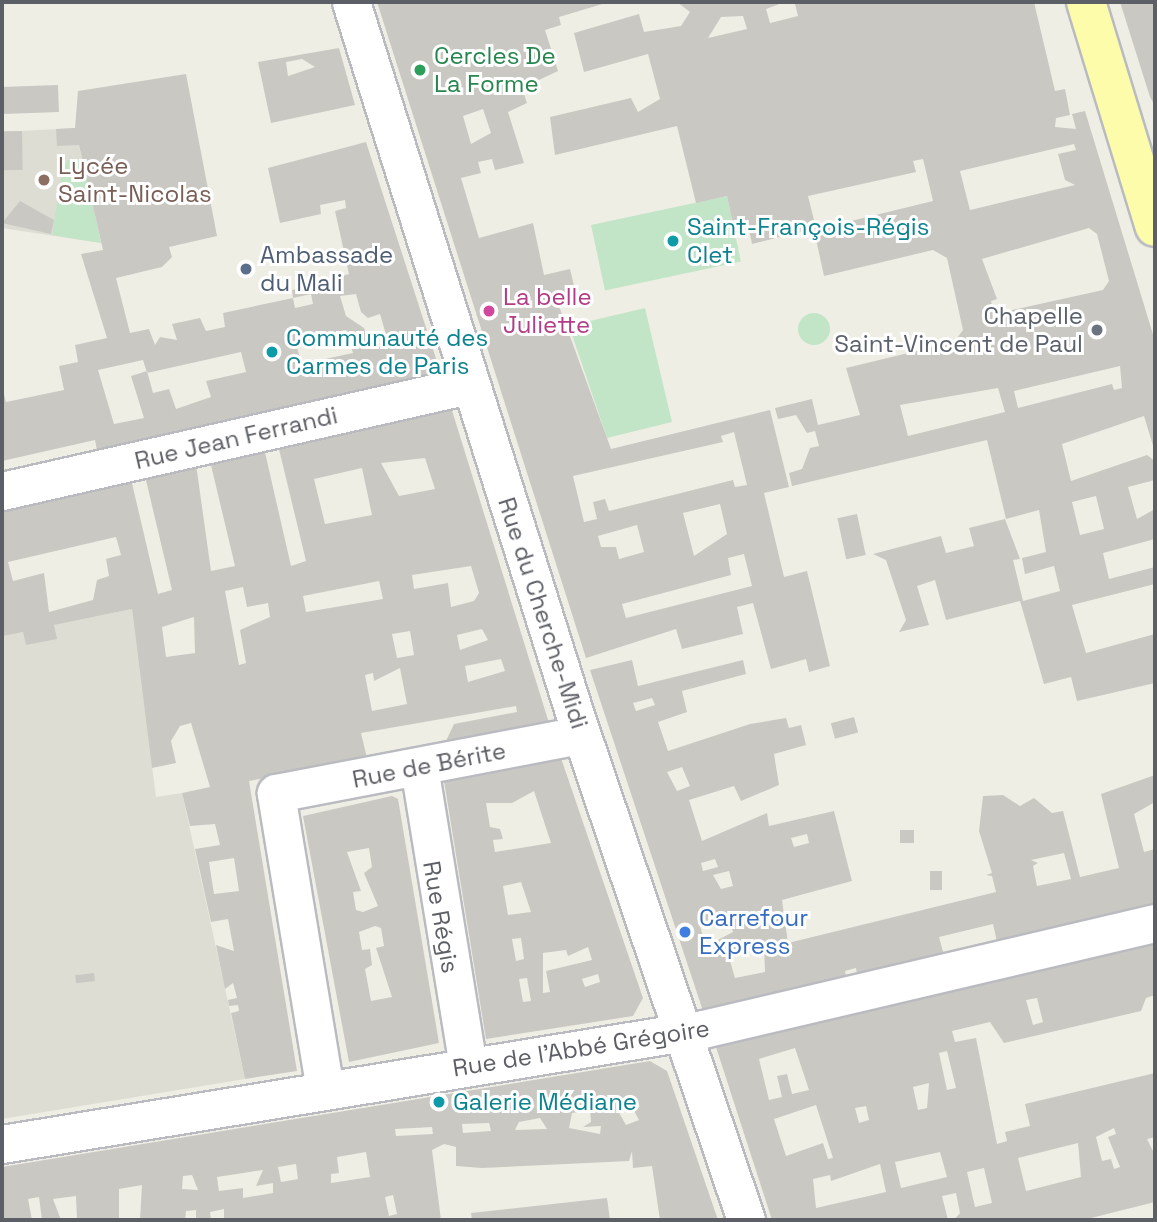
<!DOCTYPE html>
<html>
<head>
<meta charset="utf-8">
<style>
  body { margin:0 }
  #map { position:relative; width:1157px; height:1222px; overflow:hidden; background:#efeee5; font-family:"Space Grotesk",sans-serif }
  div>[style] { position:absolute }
  .education>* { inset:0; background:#deddd3 }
  .green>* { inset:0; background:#c2e5c7; transform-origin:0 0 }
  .round { border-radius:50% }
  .building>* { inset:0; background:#cac8c2; transform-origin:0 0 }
  .roads { filter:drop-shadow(2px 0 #b9bbc0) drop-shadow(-2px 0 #b9bbc0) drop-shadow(0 2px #b9bbc0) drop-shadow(0 -2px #b9bbc0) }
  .minor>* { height:37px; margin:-18.5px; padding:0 18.5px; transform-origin:18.5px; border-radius:18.5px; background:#fff }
  .major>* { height:38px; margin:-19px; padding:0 19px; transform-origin:19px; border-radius:19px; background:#fdfcab }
  .dots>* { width:19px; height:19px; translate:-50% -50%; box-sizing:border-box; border:4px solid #fff; border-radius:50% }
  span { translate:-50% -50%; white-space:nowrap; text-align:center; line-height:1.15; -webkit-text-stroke:6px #fff; paint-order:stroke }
  .leisure-label { font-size:24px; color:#27864d }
  .left { translate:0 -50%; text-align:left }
  .education-label { font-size:24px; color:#785e54 }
  .culture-label { font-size:24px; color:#0d838f }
  .service-label { font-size:24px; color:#4e5e75 }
  .hotel-label { font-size:24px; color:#b23c85 }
  .worship-label { font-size:24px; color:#5b616d }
  .right { translate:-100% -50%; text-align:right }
  .street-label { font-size:24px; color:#5c5f65 }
  .shop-label { font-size:24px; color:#366cbe }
  .frame { position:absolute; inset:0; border:4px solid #5c5f65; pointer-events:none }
</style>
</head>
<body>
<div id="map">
  <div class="education">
    <i style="clip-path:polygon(75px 128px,101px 243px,2px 228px,2px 132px)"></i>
    <i style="clip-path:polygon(2px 537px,23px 631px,132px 609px,156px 797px,182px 793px,245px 1079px,2px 1119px)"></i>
  </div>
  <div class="green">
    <i style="clip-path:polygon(83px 159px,101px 243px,52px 235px,62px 170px,68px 160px)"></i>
    <i style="left:727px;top:196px;width:67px;height:139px;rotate:78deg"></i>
    <i style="clip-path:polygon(645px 308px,672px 422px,607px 438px,569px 326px)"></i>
    <i class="round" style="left:798px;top:313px;width:32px;height:32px"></i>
  </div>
  <div class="building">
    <i style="clip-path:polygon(evenodd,377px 2px,609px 2px,559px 17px,561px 25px,545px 30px,558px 71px,522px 88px,527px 103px,508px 112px,524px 163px,495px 170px,492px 159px,478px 162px,481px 173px,461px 178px,479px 238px,533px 223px,544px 275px,570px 269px,575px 290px,555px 295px,611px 449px,770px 410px,789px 487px,764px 493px,784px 577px,807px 571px,830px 666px,809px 672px,806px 659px,771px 669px,753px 603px,737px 607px,743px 634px,682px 649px,676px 629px,586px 658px,377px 2px,483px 109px,491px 133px,471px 144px,463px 116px,483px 109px,377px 2px,734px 432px,747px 485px,735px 487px,733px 480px,609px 511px,605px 499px,593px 502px,597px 519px,584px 522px,573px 476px,723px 442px,721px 436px,734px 432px,377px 2px,720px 504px,727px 534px,694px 556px,683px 513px,720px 504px,377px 2px,637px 525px,644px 552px,619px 559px,616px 547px,601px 547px,598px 536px,637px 525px,377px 2px,744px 554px,752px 586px,626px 618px,622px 604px,731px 575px,728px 558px,744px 554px)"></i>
    <i style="clip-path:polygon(evenodd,677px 2px,1034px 2px,1055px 91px,1065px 89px,1070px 115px,1056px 118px,1055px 127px,1076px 129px,1072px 114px,1085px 111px,1155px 341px,1155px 452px,1144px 416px,1062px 444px,1071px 481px,1147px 455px,1155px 461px,1155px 480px,1128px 487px,1137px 519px,1155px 509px,1155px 539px,1103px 553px,1109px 579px,1155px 567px,1155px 584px,1072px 605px,1086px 653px,1155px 634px,1155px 683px,1077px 701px,1071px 677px,1044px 684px,1020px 601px,946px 620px,935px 580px,917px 586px,929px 625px,899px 632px,906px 620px,886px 560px,873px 554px,941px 536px,946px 553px,974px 546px,969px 528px,1005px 519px,1020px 559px,1013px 560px,1023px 601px,1060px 591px,1054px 566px,1025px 574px,1022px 558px,1046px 552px,1039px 510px,1006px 519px,987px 440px,792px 486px,789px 473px,802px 469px,810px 448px,819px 446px,815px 431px,807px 433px,796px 415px,778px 419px,775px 408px,812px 399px,818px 425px,860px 415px,846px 368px,954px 342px,963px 330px,947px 258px,933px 250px,824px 276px,814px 230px,933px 201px,923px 159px,913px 161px,916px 172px,808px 196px,816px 228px,752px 244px,749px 229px,735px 233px,727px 196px,696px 203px,677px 126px,555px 155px,550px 117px,631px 98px,638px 112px,660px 99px,648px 54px,584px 72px,574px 33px,639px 14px,644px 32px,681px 26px,690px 12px,677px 2px,782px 3px,795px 4px,798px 16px,770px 23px,766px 9px,782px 3px,677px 2px,743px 16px,747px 29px,708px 38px,721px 17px,743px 16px,677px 2px,1074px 144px,1076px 150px,1058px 154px,1065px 180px,1075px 185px,970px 210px,960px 171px,1074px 144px,677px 2px,1089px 228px,1097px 234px,1109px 281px,1103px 290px,994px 314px,991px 301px,997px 299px,982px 259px,1089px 228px,677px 2px,1120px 366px,1122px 388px,1114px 390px,1112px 384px,1018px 408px,1014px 391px,1120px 366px,677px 2px,998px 388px,1005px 412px,908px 436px,900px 405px,998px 388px,677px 2px,1096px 496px,1104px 529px,1080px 535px,1072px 502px,1096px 496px)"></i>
    <i style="clip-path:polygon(1120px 2px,1155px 2px,1155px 106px,1150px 97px)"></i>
    <i style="clip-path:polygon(evenodd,339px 48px,355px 105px,271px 123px,258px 62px,339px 48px,302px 59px,315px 67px,288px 76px,286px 62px,302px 59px)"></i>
    <i style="clip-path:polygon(evenodd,186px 74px,217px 236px,169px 247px,172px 257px,162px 267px,116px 278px,130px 333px,149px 329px,155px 345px,160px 337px,177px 340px,172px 324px,200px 318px,206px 331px,225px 327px,223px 313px,293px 298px,295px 308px,313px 304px,311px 294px,293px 298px,292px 290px,349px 274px,335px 211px,346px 208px,345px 200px,320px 205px,321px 214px,280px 223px,268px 168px,366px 142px,441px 374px,98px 456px,95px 440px,2px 461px,2px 386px,6px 402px,64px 390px,59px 366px,78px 362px,75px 345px,107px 338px,81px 254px,103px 250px,79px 145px,57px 146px,56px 129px,75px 128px,78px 91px,186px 74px,356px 294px,361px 312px,368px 318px,380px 314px,389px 345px,371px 349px,364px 328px,346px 316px,340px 296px,356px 294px,186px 74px,346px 330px,353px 353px,302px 364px,295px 341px,346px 330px,186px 74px,241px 352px,246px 372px,206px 381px,211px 397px,176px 409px,169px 389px,153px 393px,147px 371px,131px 376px,144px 418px,114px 424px,98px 370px,143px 360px,147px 373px,241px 352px)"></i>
    <i style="left:58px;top:85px;width:27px;height:56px;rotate:88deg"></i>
    <i style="left:22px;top:131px;width:39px;height:20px;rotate:89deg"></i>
    <i style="clip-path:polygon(20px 201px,54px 220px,51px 234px,2px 223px)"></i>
    <i style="clip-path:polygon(evenodd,450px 404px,549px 723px,445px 743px,454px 724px,517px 712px,516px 706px,361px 733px,367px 758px,249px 781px,297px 1071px,245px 1079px,231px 1013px,239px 1011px,238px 1005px,229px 1006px,228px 1000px,237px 998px,233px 983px,225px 989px,216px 945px,234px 951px,228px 919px,211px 922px,195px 849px,220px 845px,215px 824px,190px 826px,182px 793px,210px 787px,191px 723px,180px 726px,171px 741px,176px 763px,152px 768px,132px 609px,54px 625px,57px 639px,26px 645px,23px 632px,2px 636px,2px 510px,131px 479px,158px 594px,172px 590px,145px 476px,196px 464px,211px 571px,235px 566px,210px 461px,264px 448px,291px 566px,306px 561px,278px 445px,450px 404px,425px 458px,435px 489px,399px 496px,381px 463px,425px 458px,450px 404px,362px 468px,372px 515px,325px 524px,314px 479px,362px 468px,450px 404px,116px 537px,121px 555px,106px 559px,109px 576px,97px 580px,93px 600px,49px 612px,44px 573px,13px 581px,8px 562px,116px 537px,450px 404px,471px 566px,479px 593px,474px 601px,451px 607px,448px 583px,414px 589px,412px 575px,471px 566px,450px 404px,379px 581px,383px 599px,306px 612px,303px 596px,379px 581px,450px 404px,243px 587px,247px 607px,268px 603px,270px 617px,240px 630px,246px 663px,239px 665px,225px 591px,243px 587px,450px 404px,194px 617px,195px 653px,166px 657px,162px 627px,194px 617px,450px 404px,482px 629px,488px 640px,460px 650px,457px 635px,482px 629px,450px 404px,410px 631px,414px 655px,397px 658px,392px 634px,410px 631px,450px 404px,501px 659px,505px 671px,468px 682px,465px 666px,501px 659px,450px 404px,400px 668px,407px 704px,372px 711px,365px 675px,373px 673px,374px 681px,400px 668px,450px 404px,234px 858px,239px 891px,214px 894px,209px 862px,234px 858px)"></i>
    <i style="left:857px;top:514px;width:42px;height:20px;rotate:78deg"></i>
    <i style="clip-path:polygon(evenodd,632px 660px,638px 686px,743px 660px,746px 674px,682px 691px,687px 712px,658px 722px,668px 751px,750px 724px,786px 718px,789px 728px,801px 725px,806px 745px,774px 754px,779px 785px,741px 801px,734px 786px,689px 800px,702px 841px,767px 813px,769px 826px,834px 811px,852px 881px,782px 900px,788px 943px,996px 892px,992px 876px,986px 875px,992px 873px,979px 831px,983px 796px,1003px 795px,1020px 806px,1034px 798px,1052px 813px,1063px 811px,1080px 877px,1119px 868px,1101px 794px,1155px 775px,1155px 802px,1134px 814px,1144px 852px,1155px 849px,1155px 908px,998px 946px,993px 924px,939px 937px,945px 959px,858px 980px,856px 968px,845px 971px,847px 982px,704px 1014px,590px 670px,632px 660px,652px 698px,655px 705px,636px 711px,633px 703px,652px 698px,632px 660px,682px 767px,690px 786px,677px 791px,667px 772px,682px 767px,632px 660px,807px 834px,809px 843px,794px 847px,791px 838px,807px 834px,632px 660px,1064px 853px,1071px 879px,1037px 886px,1033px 866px,1038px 863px,1031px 860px,1064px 853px,632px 660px,715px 859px,718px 867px,703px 871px,701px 863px,715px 859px,632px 660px,729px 871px,733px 886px,721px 889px,713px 875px,729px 871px,632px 660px,728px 915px,733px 932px,714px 942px,704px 939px,699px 923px,728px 915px,632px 660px,764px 945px,765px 972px,735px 978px,728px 954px,764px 945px)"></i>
    <i style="left:854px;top:717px;width:16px;height:24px;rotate:75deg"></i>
    <i style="clip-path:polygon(evenodd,561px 758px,643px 998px,633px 1016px,486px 1039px,444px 781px,561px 758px,534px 791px,551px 843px,495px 852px,493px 840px,503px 839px,500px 829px,490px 827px,486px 803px,512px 803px,534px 791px,561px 758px,521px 882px,531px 912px,508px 915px,503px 886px,521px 882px,561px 758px,521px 938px,524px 959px,516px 961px,512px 939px,521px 938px,561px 758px,588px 947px,592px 960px,546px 971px,550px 992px,543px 993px,543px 953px,566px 950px,568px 956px,588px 947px,561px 758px,598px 974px,600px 982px,585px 987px,582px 979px,598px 974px,561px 758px,527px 978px,531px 1001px,523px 1002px,519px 979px,527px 978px)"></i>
    <i style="clip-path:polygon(evenodd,392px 796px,398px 799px,439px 1043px,349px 1062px,303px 816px,392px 796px,369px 848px,372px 867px,364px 873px,378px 906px,363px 912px,356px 910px,353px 892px,361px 891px,347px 852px,369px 848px,392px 796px,375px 926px,381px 928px,384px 946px,376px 948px,392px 997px,371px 1001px,365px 969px,372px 965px,370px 949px,362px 950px,359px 932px,375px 926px)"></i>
    <i style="left:900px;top:830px;width:14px;height:13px"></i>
    <i style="left:930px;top:871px;width:12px;height:19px"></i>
    <i style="clip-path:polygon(evenodd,1155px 937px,1155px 995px,1146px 998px,1141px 1011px,1004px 1043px,990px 1022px,952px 1031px,955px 1042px,976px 1038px,997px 1144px,1007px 1141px,1005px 1132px,1030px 1126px,1025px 1104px,1155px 1073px,1155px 1137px,1147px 1139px,1155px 1155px,1155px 1202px,1083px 1220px,954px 1220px,960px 1213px,956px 1193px,942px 1196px,948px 1220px,772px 1220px,715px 1044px,927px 998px,926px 993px,1155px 937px,1037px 998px,1043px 1022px,1033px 1025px,1026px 1000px,1037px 998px,1155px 937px,795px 1048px,809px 1090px,792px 1094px,787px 1074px,777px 1076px,782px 1097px,769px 1100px,759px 1059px,795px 1048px,1155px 937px,947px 1051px,956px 1088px,947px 1090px,939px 1053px,947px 1051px,1155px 937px,929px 1083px,927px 1108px,918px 1110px,913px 1087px,929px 1083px,1155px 937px,816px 1105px,833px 1158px,828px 1159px,823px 1143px,786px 1156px,774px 1119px,816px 1105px,1155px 937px,866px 1106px,869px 1120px,859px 1123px,855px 1108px,866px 1106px,1155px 937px,1114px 1128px,1116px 1134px,1108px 1137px,1120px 1167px,1114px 1169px,1111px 1159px,1102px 1161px,1096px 1137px,1114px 1128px,1155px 937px,1078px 1143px,1081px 1177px,1026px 1191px,1018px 1158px,1078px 1143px,1155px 937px,940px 1152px,947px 1177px,901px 1188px,895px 1162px,940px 1152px,1155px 937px,880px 1164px,886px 1192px,816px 1208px,813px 1179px,830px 1175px,831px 1181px,880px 1164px,1155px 937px,984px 1168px,992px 1203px,975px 1207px,967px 1172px,984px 1168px)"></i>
    <i style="left:94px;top:973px;width:8px;height:19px;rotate:83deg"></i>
    <i style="clip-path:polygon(evenodd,650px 1061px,667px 1071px,718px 1220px,660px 1220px,652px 1166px,633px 1168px,632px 1151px,629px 1161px,482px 1168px,456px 1166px,456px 1147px,444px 1144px,432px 1150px,441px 1220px,224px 1220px,224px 1209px,210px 1212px,211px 1220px,196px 1220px,196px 1210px,186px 1211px,185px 1220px,140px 1220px,142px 1185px,119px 1189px,119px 1220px,77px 1220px,76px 1196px,53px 1199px,61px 1220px,42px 1220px,39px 1197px,28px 1199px,32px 1220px,2px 1220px,2px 1167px,650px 1061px,632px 1107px,639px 1120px,626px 1125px,617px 1109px,632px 1107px,650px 1061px,590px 1110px,591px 1122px,583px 1127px,601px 1126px,600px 1134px,569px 1128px,572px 1113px,590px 1110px,650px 1061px,540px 1118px,547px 1129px,515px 1130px,519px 1122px,540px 1118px,650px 1061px,489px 1123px,491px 1131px,463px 1133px,462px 1124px,489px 1123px,650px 1061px,432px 1127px,433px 1134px,396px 1136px,395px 1129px,432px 1127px,650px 1061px,366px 1152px,370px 1177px,331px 1183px,331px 1174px,339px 1173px,337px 1157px,366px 1152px,650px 1061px,296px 1164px,298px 1179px,281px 1182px,278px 1167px,296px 1164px,650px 1061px,263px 1170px,256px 1186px,273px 1183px,273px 1193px,243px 1198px,243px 1188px,219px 1191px,217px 1177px,263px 1170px,650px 1061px,192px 1175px,198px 1190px,182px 1189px,183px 1176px,192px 1175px,650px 1061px,393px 1195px,397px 1214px,389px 1216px,385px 1197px,393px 1195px)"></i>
    <i style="clip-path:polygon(607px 1198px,610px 1220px,472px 1220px,471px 1213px)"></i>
  </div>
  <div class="roads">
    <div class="minor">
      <i style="left:351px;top:2px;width:747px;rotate:72.56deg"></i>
      <i style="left:575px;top:715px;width:533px;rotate:71.29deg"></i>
      <i style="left:2px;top:491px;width:480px;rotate:-12.8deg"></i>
      <i style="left:419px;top:767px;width:304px;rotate:80.7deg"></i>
      <i style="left:325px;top:1090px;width:301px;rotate:-99.4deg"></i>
      <i style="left:276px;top:793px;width:310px;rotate:-10.8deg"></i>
      <i style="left:2px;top:1144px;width:710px;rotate:-9.32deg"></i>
      <i style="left:703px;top:1029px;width:464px;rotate:-13.2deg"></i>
    </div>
    <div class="major">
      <i style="left:1086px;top:2px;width:235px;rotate:73deg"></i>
    </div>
  </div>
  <div class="dots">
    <i style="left:420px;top:70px;background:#2e9e5b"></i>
    <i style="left:44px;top:180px;background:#8d6e63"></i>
    <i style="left:673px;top:241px;background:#0f9aa8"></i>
    <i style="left:246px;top:269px;background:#5c6f8a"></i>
    <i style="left:489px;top:311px;background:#d1479c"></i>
    <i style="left:1097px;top:330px;background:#6b7280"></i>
    <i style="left:272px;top:352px;background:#0f9aa8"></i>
    <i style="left:685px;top:932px;background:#3f7fe0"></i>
    <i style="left:439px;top:1102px;background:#0f9aa8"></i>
  </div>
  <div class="leisure-label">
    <span class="left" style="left:434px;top:70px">Cercles De<br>La Forme</span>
  </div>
  <div class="education-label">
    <span class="left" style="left:58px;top:180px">Lycée<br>Saint-Nicolas</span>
  </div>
  <div class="culture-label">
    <span class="left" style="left:687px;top:241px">Saint-François-Régis<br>Clet</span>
    <span class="left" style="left:286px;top:352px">Communauté des<br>Carmes de Paris</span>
    <span class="left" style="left:453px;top:1102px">Galerie Médiane</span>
  </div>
  <div class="service-label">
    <span class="left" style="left:260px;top:269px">Ambassade<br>du Mali</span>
  </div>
  <div class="hotel-label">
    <span class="left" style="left:503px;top:311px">La belle<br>Juliette</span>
  </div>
  <div class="worship-label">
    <span class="right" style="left:1083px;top:330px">Chapelle<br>Saint-Vincent de Paul</span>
  </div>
  <div class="street-label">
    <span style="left:236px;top:438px;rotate:-13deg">Rue Jean Ferrandi</span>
    <span style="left:543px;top:613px;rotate:72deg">Rue du Cherche-Midi</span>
    <span style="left:429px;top:765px;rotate:-11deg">Rue de Bérite</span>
    <span style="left:441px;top:917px;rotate:80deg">Rue Régis</span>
    <span style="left:581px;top:1048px;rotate:-9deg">Rue de l'Abbé Grégoire</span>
  </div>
  <div class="shop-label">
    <span class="left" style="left:699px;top:932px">Carrefour<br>Express</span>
  </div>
  <div class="frame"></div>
</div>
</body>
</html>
